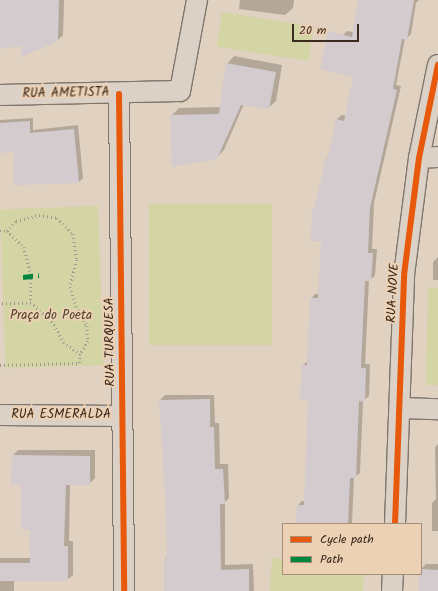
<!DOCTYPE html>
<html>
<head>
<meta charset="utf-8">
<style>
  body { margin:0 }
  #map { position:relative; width:438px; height:591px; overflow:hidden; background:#e0d1c1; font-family:Kalam,sans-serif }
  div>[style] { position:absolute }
  .green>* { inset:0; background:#d3d5a4; transform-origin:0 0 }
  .shadow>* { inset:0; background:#0003 }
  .building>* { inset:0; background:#d3cbcd }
  .path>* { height:2.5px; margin-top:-1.25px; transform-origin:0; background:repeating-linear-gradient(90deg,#a29990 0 1px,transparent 0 4px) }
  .roads { filter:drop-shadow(1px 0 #80766c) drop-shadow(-1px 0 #80766c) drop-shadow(0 1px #80766c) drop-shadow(0 -1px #80766c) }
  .street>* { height:20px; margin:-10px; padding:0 10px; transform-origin:10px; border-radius:10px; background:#dbd1c6 }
  .quiet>* { height:5px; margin-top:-2.5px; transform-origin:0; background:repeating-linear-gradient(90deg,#00873e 0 10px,transparent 0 15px) }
  .cycleway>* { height:6px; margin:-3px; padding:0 3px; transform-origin:3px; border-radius:3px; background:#e8590c }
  span { translate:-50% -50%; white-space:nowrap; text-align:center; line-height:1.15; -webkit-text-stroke:4px #edd1b4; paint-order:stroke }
  .street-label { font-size:13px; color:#3b2a1e }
  .park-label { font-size:13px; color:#50442e }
  .legend { position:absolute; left:282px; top:523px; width:140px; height:52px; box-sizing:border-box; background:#edd1b4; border:1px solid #a68e78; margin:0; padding:5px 7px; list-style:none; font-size:12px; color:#3b2a1e }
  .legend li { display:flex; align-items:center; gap:8px; height:20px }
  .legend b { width:20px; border:1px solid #a68e78 }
  .scale { position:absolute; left:292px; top:24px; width:67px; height:18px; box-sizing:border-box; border:2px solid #3b2a1e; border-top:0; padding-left:5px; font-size:12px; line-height:14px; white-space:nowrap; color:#3b2a1e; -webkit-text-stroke:3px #edd1b4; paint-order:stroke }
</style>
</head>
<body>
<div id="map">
  <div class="green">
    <i style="left:222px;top:12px;width:93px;height:35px;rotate:9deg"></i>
    <i style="left:149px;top:204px;width:123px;height:141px"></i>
    <i style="left:98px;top:206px;width:159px;height:98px;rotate:88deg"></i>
    <i style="clip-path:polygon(428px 287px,438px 288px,438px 385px,426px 385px)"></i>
    <i style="clip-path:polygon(272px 558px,283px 559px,283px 574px,364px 574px,363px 591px,270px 591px)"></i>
  </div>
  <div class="shadow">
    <i style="clip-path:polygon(0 0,64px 0,63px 35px,58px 40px,0 48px)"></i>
    <i style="clip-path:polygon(240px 0,294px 0,293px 8px,285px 15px,239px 9px)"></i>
    <i style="clip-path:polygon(361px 0,419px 0,416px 3px,411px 34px,407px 38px,405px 38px,396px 85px,401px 86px,374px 203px,372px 249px,377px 249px,375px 276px,369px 280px,365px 364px,370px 364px,369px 396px,363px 401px,360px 473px,354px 477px,352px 524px,297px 524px,298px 505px,302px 501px,305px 501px,309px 398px,303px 365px,308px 361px,311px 299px,315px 294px,319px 294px,322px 240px,313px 209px,316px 207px,327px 158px,330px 155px,337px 119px,342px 115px,346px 116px,354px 76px,343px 35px,347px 31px,353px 32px)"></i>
    <i style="clip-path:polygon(234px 56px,282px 65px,276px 101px,268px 108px,244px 104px,224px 150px,216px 158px,171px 116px,179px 108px,221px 107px,227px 64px)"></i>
    <i style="clip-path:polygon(33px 118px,33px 130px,78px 125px,83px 178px,79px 182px,15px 151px,0 152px,0 120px)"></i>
    <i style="clip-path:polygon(438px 257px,438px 280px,433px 280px,433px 262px)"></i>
    <i style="clip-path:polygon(165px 395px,214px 395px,215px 423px,219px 423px,220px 464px,228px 464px,229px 498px,225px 502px,225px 565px,253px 564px,254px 591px,165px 591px,165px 559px,168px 556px,167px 507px,160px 400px)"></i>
    <i style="clip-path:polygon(438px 444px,438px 540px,438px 531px,432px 531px,432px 503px,436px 499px,435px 447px)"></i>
    <i style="clip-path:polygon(18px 450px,95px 450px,95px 478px,89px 484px,70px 484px,69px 541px,73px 541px,73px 575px,67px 580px,14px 580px,14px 591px,0 591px,0 558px,31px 558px,31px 529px,22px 484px,12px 456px)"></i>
    <i style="clip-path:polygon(426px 564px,438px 564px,438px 591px,420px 591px,421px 569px)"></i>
  </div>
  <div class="building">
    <i style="clip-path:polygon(0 0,59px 0,58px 41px,21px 57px,21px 46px,0 49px)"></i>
    <i style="clip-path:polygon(358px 0,414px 0,407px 40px,402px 39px,393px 89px,397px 90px,370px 208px,368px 253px,373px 253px,371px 281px,365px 281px,361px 368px,366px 368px,365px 402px,359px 401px,356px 478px,350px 478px,348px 524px,296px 524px,297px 505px,304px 505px,308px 399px,300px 399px,302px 365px,307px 365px,310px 298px,318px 298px,321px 241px,311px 241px,312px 209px,314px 209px,326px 158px,328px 158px,336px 119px,344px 121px,353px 77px,320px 69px,328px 31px,352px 37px)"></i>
    <i style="clip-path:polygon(226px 63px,276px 72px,269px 109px,241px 105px,217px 159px,172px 167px,170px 115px,219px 114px)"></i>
    <i style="clip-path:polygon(30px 121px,30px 133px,74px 129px,79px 183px,14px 185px,14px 152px,0 153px,0 123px)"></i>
    <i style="clip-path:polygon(210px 399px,210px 427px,214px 427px,215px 469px,223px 469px,225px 504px,220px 504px,221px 570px,249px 569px,249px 591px,164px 591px,164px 559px,167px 559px,166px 507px,159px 400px)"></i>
    <i style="clip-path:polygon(12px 455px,90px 456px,90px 485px,66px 485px,64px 546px,68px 546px,68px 581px,0 581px,0 563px,30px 563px,30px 530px,21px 529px,21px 485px,11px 485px)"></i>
    <i style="clip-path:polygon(421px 569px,438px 570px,438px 591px,419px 591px,419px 574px,421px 574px)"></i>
  </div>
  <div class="path">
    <i style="left:0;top:231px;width:7px"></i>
    <i style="left:7px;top:231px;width:13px;rotate:-48deg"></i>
    <i style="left:16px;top:221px;width:24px;rotate:-15deg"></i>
    <i style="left:39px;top:215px;width:18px;rotate:9deg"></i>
    <i style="left:57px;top:218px;width:23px;rotate:45deg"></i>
    <i style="left:73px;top:234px;width:26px;rotate:81deg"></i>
    <i style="left:77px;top:260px;width:28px;rotate:105deg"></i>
    <i style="left:70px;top:287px;width:20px;rotate:72deg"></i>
    <i style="left:76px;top:306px;width:23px;rotate:61deg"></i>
    <i style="left:87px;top:326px;width:15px;rotate:86deg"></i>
    <i style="left:88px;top:341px;width:16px;rotate:120deg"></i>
    <i style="left:80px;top:355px;width:20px;rotate:-143deg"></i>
    <i style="left:64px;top:343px;width:24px;rotate:-120deg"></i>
    <i style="left:52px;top:322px;width:28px;rotate:-138deg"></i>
    <i style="left:31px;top:303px;width:31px;rotate:178deg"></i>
    <i style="left:7px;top:231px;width:23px;rotate:43deg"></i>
    <i style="left:24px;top:247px;width:29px;rotate:76deg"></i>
    <i style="left:31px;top:275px;width:28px;rotate:90deg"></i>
    <i style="left:0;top:365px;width:79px;rotate:-1.5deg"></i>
    <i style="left:79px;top:363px;width:8px;rotate:-83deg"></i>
  </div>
  <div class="roads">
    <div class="street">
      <i style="left:119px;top:94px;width:497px;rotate:89.4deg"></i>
      <i style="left:0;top:95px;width:180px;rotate:-1.3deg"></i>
      <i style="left:180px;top:91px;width:93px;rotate:-79.4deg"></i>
      <i style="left:419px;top:158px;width:19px;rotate:-3deg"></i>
      <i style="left:401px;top:408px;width:37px;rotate:2deg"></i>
      <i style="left:0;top:415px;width:122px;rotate:0.5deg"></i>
      <i style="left:395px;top:524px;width:249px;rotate:-87.9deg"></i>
      <i style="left:404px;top:275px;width:118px;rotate:-82.7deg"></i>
      <i style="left:419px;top:158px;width:95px;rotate:-78.5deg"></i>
      <i style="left:392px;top:591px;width:17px;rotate:-87deg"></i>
    </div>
  </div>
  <div class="quiet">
    <i style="left:23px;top:277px;width:16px;rotate:-7deg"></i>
  </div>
  <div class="cycleway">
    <i style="left:119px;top:94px;width:497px;rotate:89.4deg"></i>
    <i style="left:395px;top:524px;width:249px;rotate:-87.9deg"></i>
    <i style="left:404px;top:275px;width:118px;rotate:-82.7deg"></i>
    <i style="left:419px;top:158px;width:95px;rotate:-78.5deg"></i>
  </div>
  <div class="street-label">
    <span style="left:66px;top:94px;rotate:-1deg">RUA AMETISTA</span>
    <span style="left:394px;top:293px;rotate:-87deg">RUA NOVE</span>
    <span style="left:111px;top:342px;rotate:-91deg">RUA TURQUESA</span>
    <span style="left:61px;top:415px">RUA ESMERALDA</span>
  </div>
  <div class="park-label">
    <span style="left:51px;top:316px">Praça do Poeta</span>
  </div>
  <ul class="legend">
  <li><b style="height:5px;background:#e8590c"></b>Cycle path</li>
  <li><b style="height:5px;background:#00873e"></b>Path</li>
  </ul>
  <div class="scale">20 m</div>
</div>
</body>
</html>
